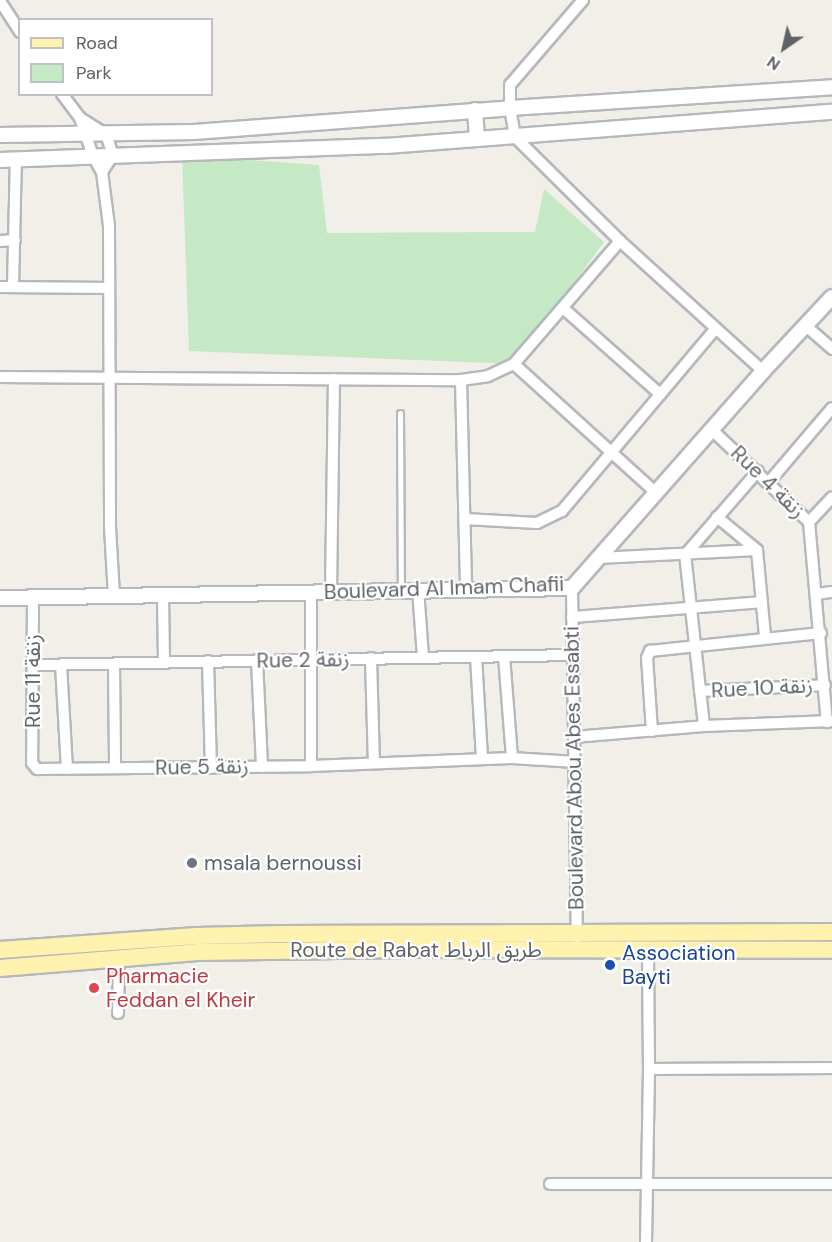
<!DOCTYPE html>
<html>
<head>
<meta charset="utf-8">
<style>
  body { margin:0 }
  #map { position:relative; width:832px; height:1242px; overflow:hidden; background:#f1efe8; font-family:"DM Sans","Noto Sans Arabic",sans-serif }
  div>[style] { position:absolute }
  .green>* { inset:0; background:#c5e8c5 }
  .roads { filter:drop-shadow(2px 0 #b5b8bc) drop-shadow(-2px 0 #b5b8bc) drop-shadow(0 2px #b5b8bc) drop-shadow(0 -2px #b5b8bc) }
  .service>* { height:5px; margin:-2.5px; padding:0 2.5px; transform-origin:2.5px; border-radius:2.5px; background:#fff }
  .minor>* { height:10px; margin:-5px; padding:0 5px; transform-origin:5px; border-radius:5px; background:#fff }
  .tertiary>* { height:14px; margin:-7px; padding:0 7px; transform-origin:7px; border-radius:7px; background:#fff }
  .primary>* { height:16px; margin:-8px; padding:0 8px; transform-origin:8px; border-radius:8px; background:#fff2af }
  .dots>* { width:16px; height:16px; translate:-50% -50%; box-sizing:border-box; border:3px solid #fff; border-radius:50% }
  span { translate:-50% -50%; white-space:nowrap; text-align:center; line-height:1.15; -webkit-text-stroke:4.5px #fff; paint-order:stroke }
  .street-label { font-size:21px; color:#5f6368 }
  .worship-label { font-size:21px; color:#5b616d }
  .left { translate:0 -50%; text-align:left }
  .transit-label { font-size:21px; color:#164399 }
  .health-label { font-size:21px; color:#be3a42 }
  .legend { position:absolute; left:18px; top:18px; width:195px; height:78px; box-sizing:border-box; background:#fff; border:2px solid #bfc1c3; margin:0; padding:8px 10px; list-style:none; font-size:18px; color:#5f6368 }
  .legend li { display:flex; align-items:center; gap:12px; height:30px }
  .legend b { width:30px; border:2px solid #bfc1c3 }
  .north { position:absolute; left:754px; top:18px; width:60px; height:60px; -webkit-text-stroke:4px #fff; paint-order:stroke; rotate:214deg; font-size:16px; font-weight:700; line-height:24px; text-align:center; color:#5f6368 }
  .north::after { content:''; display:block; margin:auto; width:21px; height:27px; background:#5f6368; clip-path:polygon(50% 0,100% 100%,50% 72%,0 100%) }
</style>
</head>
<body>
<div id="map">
  <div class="green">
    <i style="clip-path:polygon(182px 155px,319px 165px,327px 233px,535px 232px,544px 189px,604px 242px,514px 364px,189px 351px)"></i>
  </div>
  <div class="roads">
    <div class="service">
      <i style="left:400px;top:413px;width:176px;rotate:89.7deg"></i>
    </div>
    <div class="minor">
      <i style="left:583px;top:0;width:112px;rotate:130.7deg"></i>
      <i style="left:510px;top:85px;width:23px;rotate:90deg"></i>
      <i style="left:510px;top:108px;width:29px;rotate:80deg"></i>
      <i style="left:515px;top:137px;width:148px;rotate:44.7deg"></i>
      <i style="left:620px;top:241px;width:193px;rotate:42.3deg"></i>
      <i style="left:0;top:1px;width:37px;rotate:57deg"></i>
      <i style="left:62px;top:94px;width:30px;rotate:53deg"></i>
      <i style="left:80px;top:118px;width:31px;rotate:32deg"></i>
      <i style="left:106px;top:134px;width:22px;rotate:72deg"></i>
      <i style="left:113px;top:155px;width:20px;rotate:123deg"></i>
      <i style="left:80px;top:118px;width:40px;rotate:71.1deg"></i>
      <i style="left:93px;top:156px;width:18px;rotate:61deg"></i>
      <i style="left:102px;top:172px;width:54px;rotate:82.6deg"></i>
      <i style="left:109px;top:226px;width:301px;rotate:89.8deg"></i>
      <i style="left:110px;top:527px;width:70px;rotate:86.7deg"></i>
      <i style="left:0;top:241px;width:15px;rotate:-4deg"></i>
      <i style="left:620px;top:241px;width:162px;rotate:130.8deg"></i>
      <i style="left:514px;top:364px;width:190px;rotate:42.2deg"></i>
      <i style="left:0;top:287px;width:108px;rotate:0.5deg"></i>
      <i style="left:13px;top:287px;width:128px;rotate:-88.7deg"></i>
      <i style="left:563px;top:308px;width:130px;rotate:41.6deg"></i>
      <i style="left:806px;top:326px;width:35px;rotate:41deg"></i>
      <i style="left:0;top:377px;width:461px;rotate:0.4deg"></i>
      <i style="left:461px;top:380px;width:27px;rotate:-8deg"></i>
      <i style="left:488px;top:376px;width:29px;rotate:-25deg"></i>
      <i style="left:461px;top:380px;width:209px;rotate:88.6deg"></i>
      <i style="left:711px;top:429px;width:135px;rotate:43.5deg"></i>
      <i style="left:809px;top:522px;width:201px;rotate:84.9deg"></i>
      <i style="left:769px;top:482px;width:97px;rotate:-49.6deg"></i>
      <i style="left:717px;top:517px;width:52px;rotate:39.5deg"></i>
      <i style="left:757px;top:550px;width:87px;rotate:84.7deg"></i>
      <i style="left:465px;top:519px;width:72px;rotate:3.2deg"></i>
      <i style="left:537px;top:523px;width:28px;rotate:-26deg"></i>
      <i style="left:562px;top:511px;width:238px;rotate:-49.9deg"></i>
      <i style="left:809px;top:522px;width:34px;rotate:-47deg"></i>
      <i style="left:598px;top:558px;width:159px;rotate:-2.9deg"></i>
      <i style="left:572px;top:588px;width:349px;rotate:89.2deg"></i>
      <i style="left:418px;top:589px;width:68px;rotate:85.8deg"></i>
      <i style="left:311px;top:592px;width:174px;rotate:90deg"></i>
      <i style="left:331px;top:592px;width:213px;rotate:-89.2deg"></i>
      <i style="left:817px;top:594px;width:15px;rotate:-8deg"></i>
      <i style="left:163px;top:596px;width:66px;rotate:89.1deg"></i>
      <i style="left:33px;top:598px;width:165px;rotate:90.3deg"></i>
      <i style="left:32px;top:763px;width:8px;rotate:50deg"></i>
      <i style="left:37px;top:769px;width:274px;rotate:-0.6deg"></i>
      <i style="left:311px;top:766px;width:201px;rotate:-2.3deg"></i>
      <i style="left:512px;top:758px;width:63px;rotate:3.6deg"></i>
      <i style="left:572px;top:617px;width:190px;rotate:-4.5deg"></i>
      <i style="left:504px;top:656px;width:102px;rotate:85.5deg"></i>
      <i style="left:476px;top:657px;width:102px;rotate:86.6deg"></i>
      <i style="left:371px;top:658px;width:105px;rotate:88.4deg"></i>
      <i style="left:257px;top:660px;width:107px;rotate:87.3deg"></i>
      <i style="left:208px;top:661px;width:107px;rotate:88.4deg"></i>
      <i style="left:34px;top:665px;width:539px;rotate:-1.06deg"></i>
      <i style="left:61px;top:665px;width:104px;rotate:86.7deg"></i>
      <i style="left:114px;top:665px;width:103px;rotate:89.4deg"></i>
      <i style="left:700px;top:691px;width:125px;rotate:-2.7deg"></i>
      <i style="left:704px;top:726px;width:172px;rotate:-96.3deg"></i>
      <i style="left:685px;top:555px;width:111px;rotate:-49deg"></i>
      <i style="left:652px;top:731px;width:73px;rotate:-93.9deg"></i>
      <i style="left:647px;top:658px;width:8px;rotate:-67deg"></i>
      <i style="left:650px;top:651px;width:172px;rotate:-6deg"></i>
      <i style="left:574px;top:737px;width:130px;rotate:-4.8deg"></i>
      <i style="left:704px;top:726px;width:128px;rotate:-2.2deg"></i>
      <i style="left:118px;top:1013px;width:54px;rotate:-88.9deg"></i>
      <i style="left:649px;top:1069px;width:183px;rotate:-0.3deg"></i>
      <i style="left:550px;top:1184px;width:282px"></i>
      <i style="left:646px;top:1242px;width:173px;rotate:-89deg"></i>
      <i style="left:649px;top:1069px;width:117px;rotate:-90.5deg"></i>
    </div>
    <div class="tertiary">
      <i style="left:475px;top:110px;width:29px;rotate:86deg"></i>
      <i style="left:0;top:135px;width:194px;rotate:-0.9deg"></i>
      <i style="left:194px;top:132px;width:317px;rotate:-4.3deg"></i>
      <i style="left:510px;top:108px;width:323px;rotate:-3.7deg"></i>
      <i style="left:0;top:160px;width:386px;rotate:-2.1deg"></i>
      <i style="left:386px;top:146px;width:447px;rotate:-4.4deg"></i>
      <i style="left:0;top:598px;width:572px;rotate:-1deg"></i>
      <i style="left:572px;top:588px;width:289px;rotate:-48.6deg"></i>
      <i style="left:763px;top:371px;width:101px;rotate:-47deg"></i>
    </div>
    <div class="primary">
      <i style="left:0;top:950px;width:197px;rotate:-4.1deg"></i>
      <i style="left:197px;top:936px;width:84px;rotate:-1.4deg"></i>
      <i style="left:281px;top:934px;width:551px;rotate:-0.21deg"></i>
      <i style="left:0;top:968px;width:198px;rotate:-4.6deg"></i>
      <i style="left:197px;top:952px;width:213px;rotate:-0.8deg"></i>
      <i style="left:410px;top:949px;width:422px;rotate:0.1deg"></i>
    </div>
  </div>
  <div class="dots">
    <i style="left:192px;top:863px;background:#6b7280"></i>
    <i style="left:610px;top:965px;background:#1a4fb4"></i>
    <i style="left:94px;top:988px;background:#e0444e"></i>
  </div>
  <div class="street-label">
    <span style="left:768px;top:482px;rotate:44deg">Rue 4 زنقة</span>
    <span style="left:444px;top:588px;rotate:-2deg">Boulevard Al Imam Chafii</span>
    <span style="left:303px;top:660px;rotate:-1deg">Rue 2 زنقة</span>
    <span style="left:33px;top:681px;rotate:-90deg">Rue 11 زنقة</span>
    <span style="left:762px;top:688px;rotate:-3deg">Rue 10 زنقة</span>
    <span style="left:202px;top:767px;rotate:-1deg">Rue 5 زنقة</span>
    <span style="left:574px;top:768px;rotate:-91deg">Boulevard Abou Abes Essabti</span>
    <span style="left:416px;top:950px">Route de Rabat طريق الرباط</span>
  </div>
  <div class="worship-label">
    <span class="left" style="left:204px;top:863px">msala bernoussi</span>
  </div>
  <div class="transit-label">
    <span class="left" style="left:622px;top:965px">Association<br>Bayti</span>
  </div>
  <div class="health-label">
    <span class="left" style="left:106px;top:988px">Pharmacie<br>Feddan el Kheir</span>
  </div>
  <ul class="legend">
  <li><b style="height:8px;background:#fff2af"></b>Road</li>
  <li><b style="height:16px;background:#c5e8c5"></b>Park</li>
  </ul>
  <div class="north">N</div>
</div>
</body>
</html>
